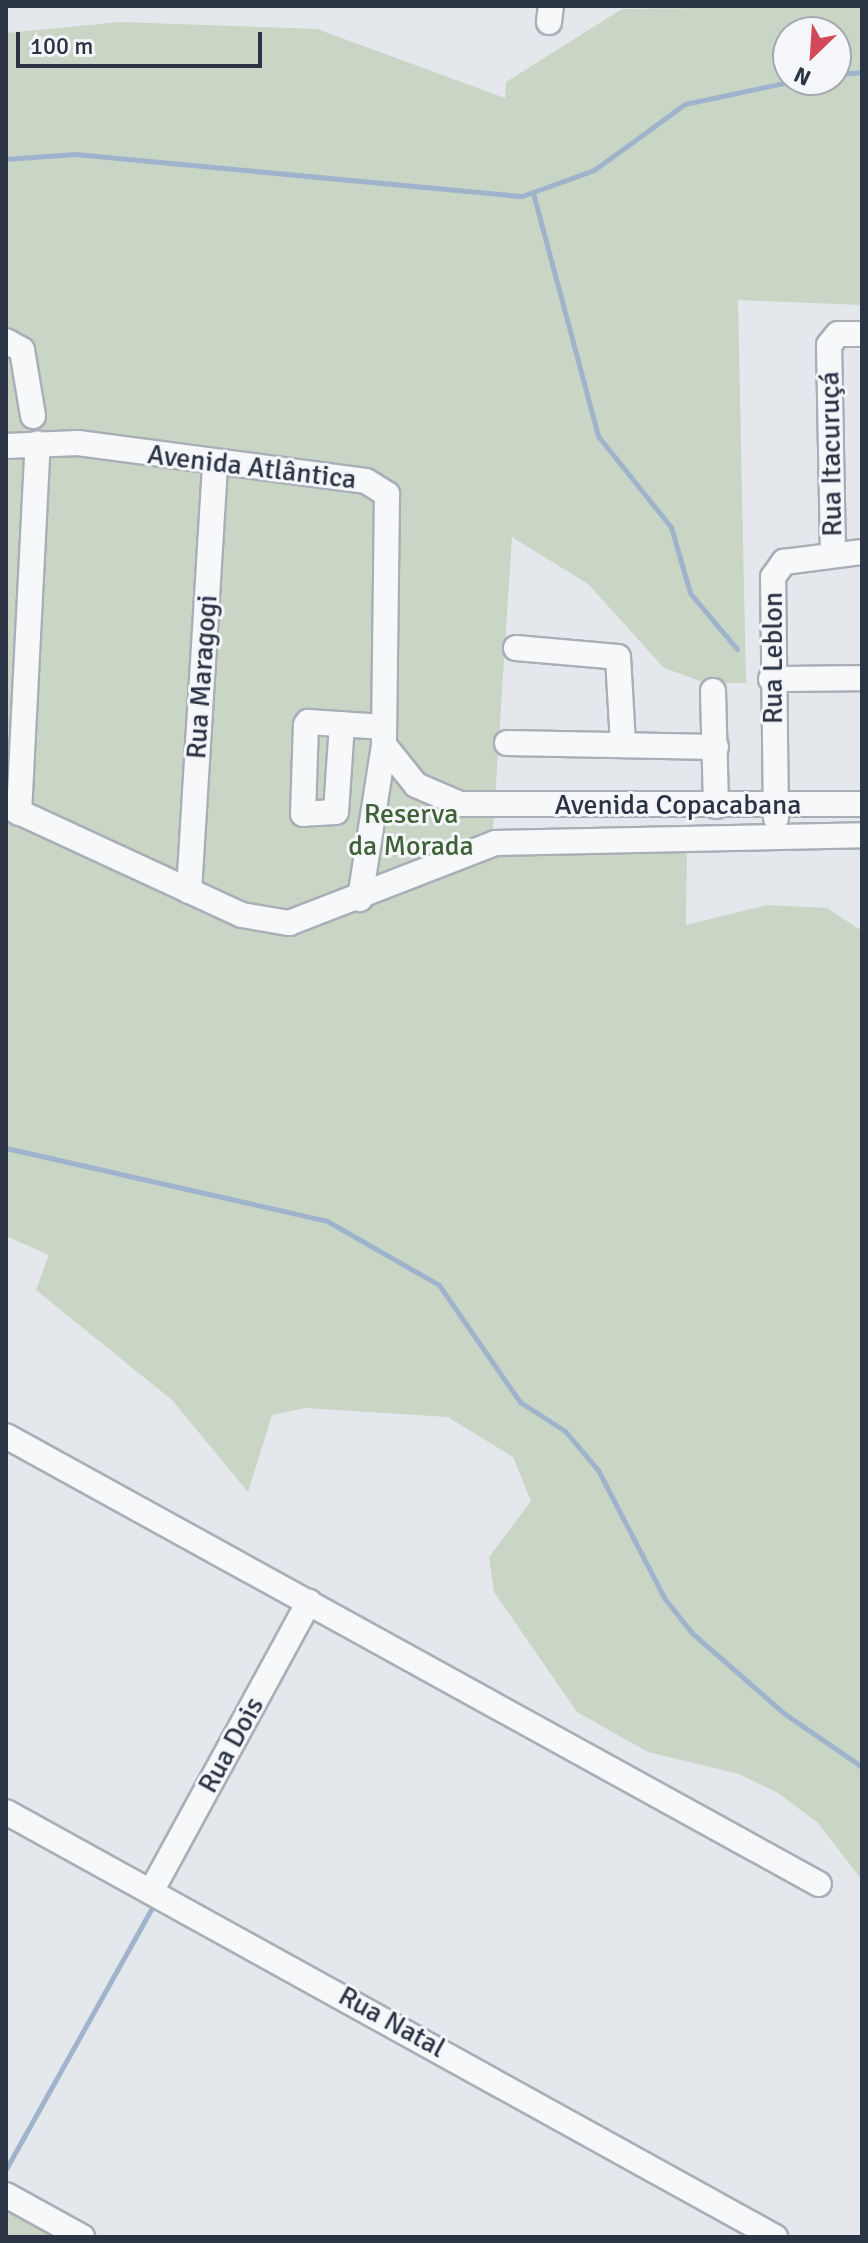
<!DOCTYPE html>
<html>
<head>
<meta charset="utf-8">
<style>
  body { margin:0 }
  #map { position:relative; width:868px; height:2243px; overflow:hidden; background:#e4e7ec; font-family:Signika,sans-serif }
  div>[style] { position:absolute }
  .green>* { inset:0; background:#c9d6c5 }
  .stream>* { height:5px; margin:-2.5px; padding:0 2.5px; transform-origin:2.5px; border-radius:2.5px; background:#9fb4cc }
  .roads { filter:drop-shadow(2px 0 #a9aeb7) drop-shadow(-2px 0 #a9aeb7) drop-shadow(0 2px #a9aeb7) drop-shadow(0 -2px #a9aeb7) }
  .minor>* { height:24px; margin:-12px; padding:0 12px; transform-origin:12px; border-radius:12px; background:#f7f8fa }
  span { translate:-50% -50%; white-space:nowrap; text-align:center; line-height:1.15; -webkit-text-stroke:6px #f4f6f9; paint-order:stroke }
  .street-label { font-size:28px; color:#2b3445 }
  .park-label { font-size:28px; color:#3f6138 }
  .frame { position:absolute; inset:0; border:8px solid #2b3445; pointer-events:none }
  .north { position:absolute; left:772px; top:16px; width:80px; height:80px; box-sizing:border-box; background:#f4f6f9; border:2px solid #a4a8b1; border-radius:50%; rotate:205deg; font-size:22px; font-weight:700; line-height:32px; text-align:center; color:#2b3445 }
  .north::after { content:''; display:block; margin:auto; width:28px; height:36px; background:#d1495b; clip-path:polygon(50% 0,100% 100%,50% 72%,0 100%) }
  .scale { position:absolute; left:16px; top:32px; width:246px; height:36px; box-sizing:border-box; border:4px solid #2b3445; border-top:0; padding-left:10px; font-size:24px; line-height:28px; white-space:nowrap; color:#2b3445; -webkit-text-stroke:6px #f4f6f9; paint-order:stroke }
</style>
</head>
<body>
<div id="map">
  <div class="green">
    <i style="clip-path:polygon(evenodd,862px 6px,862px 305px,738px 300px,746px 683px,706px 683px,664px 668px,588px 584px,512px 537px,492px 845px,687px 847px,686px 925px,767px 905px,827px 908px,862px 931px,862px 1880px,818px 1823px,778px 1793px,739px 1774px,648px 1752px,577px 1712px,494px 1592px,489px 1557px,531px 1501px,513px 1457px,448px 1417px,305px 1408px,272px 1415px,248px 1492px,172px 1400px,36px 1290px,49px 1255px,6px 1236px,6px 33px,120px 22px,317px 29px,505px 98px,506px 82px,622px 9px,862px 6px,788px 32px,836px 32px,836px 80px,788px 80px,788px 32px)"></i>
    <i style="clip-path:polygon(6px 2208px,60px 2237px,6px 2237px)"></i>
  </div>
  <div class="stream">
    <i style="left:836px;top:74px;width:26px;rotate:-4deg"></i>
    <i style="left:6px;top:159px;width:69px;rotate:-4.1deg"></i>
    <i style="left:75px;top:154px;width:449px;rotate:5.4deg"></i>
    <i style="left:522px;top:196px;width:77px;rotate:-19.9deg"></i>
    <i style="left:594px;top:170px;width:112px;rotate:-36deg"></i>
    <i style="left:685px;top:104px;width:116px;rotate:-12deg"></i>
    <i style="left:533px;top:193px;width:252px;rotate:75deg"></i>
    <i style="left:598px;top:436px;width:117px;rotate:51.3deg"></i>
    <i style="left:671px;top:527px;width:69px;rotate:73.9deg"></i>
    <i style="left:690px;top:593px;width:73px;rotate:50deg"></i>
    <i style="left:6px;top:1148px;width:329px;rotate:12.8deg"></i>
    <i style="left:327px;top:1221px;width:129px;rotate:29.7deg"></i>
    <i style="left:439px;top:1285px;width:142px;rotate:55.3deg"></i>
    <i style="left:520px;top:1402px;width:54px;rotate:32.8deg"></i>
    <i style="left:565px;top:1431px;width:51px;rotate:49.8deg"></i>
    <i style="left:598px;top:1470px;width:145px;rotate:62.6deg"></i>
    <i style="left:665px;top:1599px;width:43px;rotate:51.5deg"></i>
    <i style="left:692px;top:1633px;width:123px;rotate:41.1deg"></i>
    <i style="left:785px;top:1714px;width:93px;rotate:34.5deg"></i>
    <i style="left:6px;top:2169px;width:299px;rotate:-60.8deg"></i>
  </div>
  <div class="roads">
    <div class="minor">
      <i style="left:549px;top:22px;width:16px;rotate:-83deg"></i>
      <i style="left:6px;top:341px;width:18px;rotate:29deg"></i>
      <i style="left:22px;top:350px;width:67px;rotate:80.5deg"></i>
      <i style="left:6px;top:446px;width:72px;rotate:-2.4deg"></i>
      <i style="left:78px;top:443px;width:290px;rotate:7.5deg"></i>
      <i style="left:366px;top:481px;width:25px;rotate:32deg"></i>
      <i style="left:387px;top:494px;width:251px;rotate:90.7deg"></i>
      <i style="left:384px;top:745px;width:156px;rotate:98.9deg"></i>
      <i style="left:833px;top:553px;width:208px;rotate:-91.1deg"></i>
      <i style="left:829px;top:345px;width:14px;rotate:-51deg"></i>
      <i style="left:838px;top:334px;width:24px"></i>
      <i style="left:516px;top:648px;width:102px;rotate:5deg"></i>
      <i style="left:618px;top:657px;width:88px;rotate:86.7deg"></i>
      <i style="left:771px;top:679px;width:91px;rotate:-0.6deg"></i>
      <i style="left:713px;top:691px;width:115px;rotate:88.5deg"></i>
      <i style="left:342px;top:724px;width:88px;rotate:93.9deg"></i>
      <i style="left:336px;top:812px;width:33px;rotate:177deg"></i>
      <i style="left:303px;top:814px;width:89px;rotate:-88.1deg"></i>
      <i style="left:306px;top:725px;width:4px;rotate:-56deg"></i>
      <i style="left:308px;top:722px;width:76px;rotate:3.8deg"></i>
      <i style="left:507px;top:743px;width:209px;rotate:1.1deg"></i>
      <i style="left:384px;top:745px;width:51px;rotate:51.3deg"></i>
      <i style="left:416px;top:785px;width:48px;rotate:23.4deg"></i>
      <i style="left:460px;top:804px;width:402px"></i>
      <i style="left:6px;top:806px;width:260px;rotate:24.8deg"></i>
      <i style="left:242px;top:915px;width:48px;rotate:9.7deg"></i>
      <i style="left:289px;top:923px;width:221px;rotate:-21.2deg"></i>
      <i style="left:495px;top:843px;width:367px;rotate:-1.2deg"></i>
      <i style="left:19px;top:813px;width:370px;rotate:-87.1deg"></i>
      <i style="left:776px;top:818px;width:241px;rotate:-90.7deg"></i>
      <i style="left:773px;top:577px;width:19px;rotate:-54deg"></i>
      <i style="left:784px;top:562px;width:79px;rotate:-7.3deg"></i>
      <i style="left:189px;top:891px;width:430px;rotate:-86.5deg"></i>
      <i style="left:6px;top:1436px;width:928px;rotate:28.86deg"></i>
      <i style="left:6px;top:1812px;width:879px;rotate:28.93deg"></i>
      <i style="left:153px;top:1888px;width:326px;rotate:-61.4deg"></i>
      <i style="left:6px;top:2195px;width:87px;rotate:28.9deg"></i>
    </div>
  </div>
  <div class="street-label">
    <span style="left:831px;top:454px;rotate:-91deg">Rua Itacuruçá</span>
    <span style="left:252px;top:467px;rotate:7deg">Avenida Atlântica</span>
    <span style="left:773px;top:658px;rotate:-90deg">Rua Leblon</span>
    <span style="left:202px;top:677px;rotate:-86deg">Rua Maragogi</span>
    <span style="left:678px;top:805px">Avenida Copacabana</span>
    <span style="left:231px;top:1745px;rotate:-61deg">Rua Dois</span>
    <span style="left:392px;top:2022px;rotate:29deg">Rua Natal</span>
  </div>
  <div class="park-label">
    <span style="left:411px;top:830px">Reserva<br>da Morada</span>
  </div>
  <div class="frame"></div>
  <div class="north">N</div>
  <div class="scale">100 m</div>
</div>
</body>
</html>
